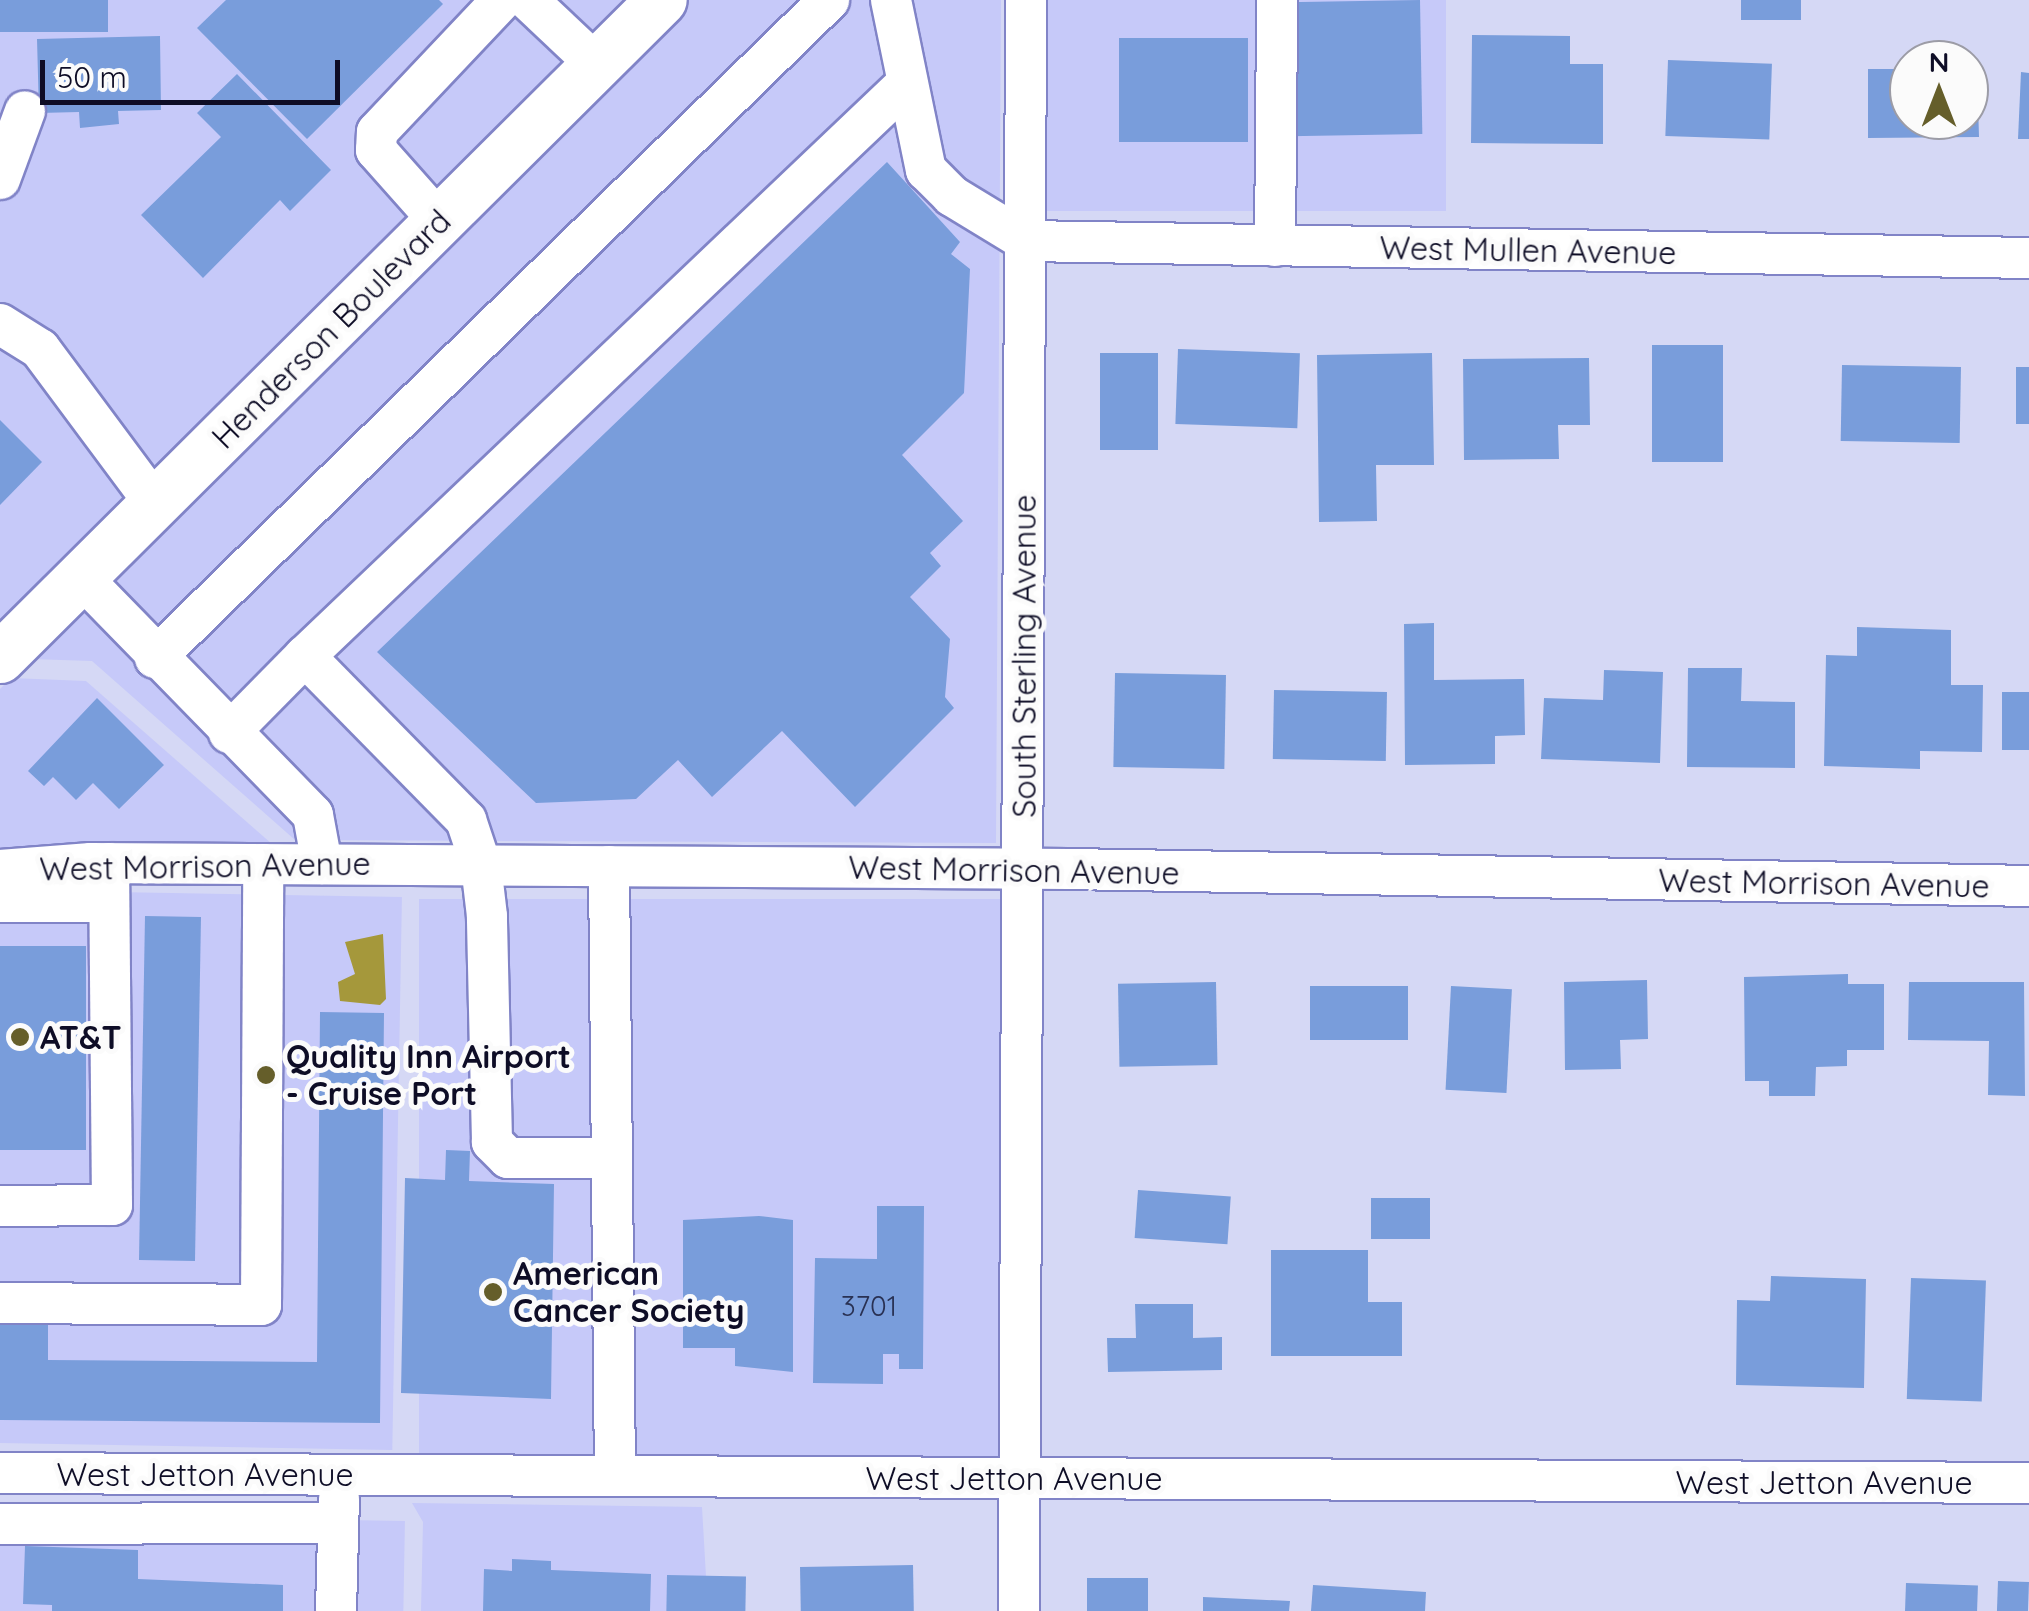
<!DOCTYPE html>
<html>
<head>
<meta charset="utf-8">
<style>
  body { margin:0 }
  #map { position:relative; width:2029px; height:1611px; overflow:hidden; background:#d5d8f5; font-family:Quicksand,sans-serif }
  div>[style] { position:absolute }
  .built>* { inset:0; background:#c6c9f9; transform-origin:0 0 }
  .water>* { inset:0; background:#a5983b }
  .building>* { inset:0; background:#799ddb; transform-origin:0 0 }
  .roads { filter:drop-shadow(2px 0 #8184c7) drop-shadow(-2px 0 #8184c7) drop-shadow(0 2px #8184c7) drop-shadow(0 -2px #8184c7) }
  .minor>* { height:40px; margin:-20px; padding:0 20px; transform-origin:20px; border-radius:20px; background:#fff }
  .major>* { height:50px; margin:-25px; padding:0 25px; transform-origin:25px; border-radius:25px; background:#fff }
  .dots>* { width:28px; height:28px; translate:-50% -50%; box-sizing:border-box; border:5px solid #fbfbfb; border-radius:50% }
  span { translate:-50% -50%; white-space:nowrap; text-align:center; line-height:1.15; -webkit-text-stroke:10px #fbfbfb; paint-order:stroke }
  .number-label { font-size:28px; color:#293153 }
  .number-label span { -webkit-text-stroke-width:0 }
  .street-label { font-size:32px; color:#0e0d26 }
  .poi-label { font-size:32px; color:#0e0d26; font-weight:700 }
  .left { translate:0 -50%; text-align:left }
  .north { position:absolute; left:1889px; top:40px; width:100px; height:100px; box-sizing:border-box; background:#fbfbfb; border:2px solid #9c9ca6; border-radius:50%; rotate:0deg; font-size:28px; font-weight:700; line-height:40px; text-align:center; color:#0e0d26 }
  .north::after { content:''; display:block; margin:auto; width:35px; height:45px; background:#655e2a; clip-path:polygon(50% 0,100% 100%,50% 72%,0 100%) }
  .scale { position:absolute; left:40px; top:60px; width:300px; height:45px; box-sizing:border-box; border:5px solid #0e0d26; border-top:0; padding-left:12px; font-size:30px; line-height:35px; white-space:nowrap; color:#0e0d26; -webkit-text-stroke:8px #fbfbfb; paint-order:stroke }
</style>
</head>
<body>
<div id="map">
  <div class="built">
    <i style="clip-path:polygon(0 0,1001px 0,996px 843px,295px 840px,92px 661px,0 658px)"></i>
    <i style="left:1047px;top:0;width:399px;height:211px"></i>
    <i style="clip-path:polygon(11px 678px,86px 681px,280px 851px,0 849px,0 689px)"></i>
    <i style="left:0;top:890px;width:402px;height:553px;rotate:1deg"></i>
    <i style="left:419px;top:899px;width:581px;height:557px"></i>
    <i style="clip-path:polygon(412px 1503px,702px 1507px,708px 1611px,421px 1611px,423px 1522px)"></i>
    <i style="left:0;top:1514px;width:405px;height:97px;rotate:1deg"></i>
  </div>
  <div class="water">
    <i style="clip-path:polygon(383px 934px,386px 999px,380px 1005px,340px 1001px,338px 982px,355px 974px,345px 942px)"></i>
  </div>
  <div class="building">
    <i style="left:0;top:0;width:108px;height:32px"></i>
    <i style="clip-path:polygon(226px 0,439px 0,443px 4px,307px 139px,197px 28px)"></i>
    <i style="left:1420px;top:0;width:134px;height:134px;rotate:89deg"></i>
    <i style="left:1741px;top:0;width:60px;height:20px"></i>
    <i style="clip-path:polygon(1472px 35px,1570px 36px,1570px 64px,1603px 64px,1603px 144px,1471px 143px)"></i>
    <i style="clip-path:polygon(160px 36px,161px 110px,118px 111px,119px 124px,80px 128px,79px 112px,39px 113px,37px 39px)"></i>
    <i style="left:1119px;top:38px;width:129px;height:104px"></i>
    <i style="left:1668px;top:60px;width:104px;height:76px;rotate:2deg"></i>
    <i style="clip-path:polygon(1969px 68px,1977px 68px,1979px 137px,1868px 138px,1868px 69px,1909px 69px,1909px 120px,1969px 120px)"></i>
    <i style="clip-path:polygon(2021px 72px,2029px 73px,2029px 139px,2018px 139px)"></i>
    <i style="clip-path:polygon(237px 74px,331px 170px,290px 211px,280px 200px,203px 278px,141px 215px,221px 137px,197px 113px)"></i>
    <i style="clip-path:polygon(887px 162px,960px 242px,951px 254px,970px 269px,964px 393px,902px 455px,963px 521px,930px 553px,941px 566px,910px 597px,950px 639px,945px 697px,954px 708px,855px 807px,782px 731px,712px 797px,678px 760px,636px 799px,536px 803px,377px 652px)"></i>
    <i style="left:1652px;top:345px;width:71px;height:117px"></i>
    <i style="left:1178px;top:349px;width:122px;height:75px;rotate:2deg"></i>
    <i style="left:1100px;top:353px;width:58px;height:97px"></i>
    <i style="clip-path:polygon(1432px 353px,1434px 465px,1376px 465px,1377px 521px,1319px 522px,1317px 355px)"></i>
    <i style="clip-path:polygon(1589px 358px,1590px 425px,1558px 425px,1559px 459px,1464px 460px,1463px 359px)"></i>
    <i style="left:1842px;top:365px;width:119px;height:76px;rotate:1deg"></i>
    <i style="left:2016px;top:367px;width:13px;height:57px"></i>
    <i style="clip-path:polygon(0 420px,42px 462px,0 505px)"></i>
    <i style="clip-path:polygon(1434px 623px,1434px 680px,1524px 679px,1525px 735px,1495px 736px,1495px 764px,1405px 765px,1404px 624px)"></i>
    <i style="clip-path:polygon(1857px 627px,1951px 630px,1951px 685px,1983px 685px,1982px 752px,1920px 751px,1920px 769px,1824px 766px,1826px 655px,1857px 656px)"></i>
    <i style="clip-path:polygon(1688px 668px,1742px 668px,1741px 701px,1795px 702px,1795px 768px,1687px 767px)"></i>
    <i style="clip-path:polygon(1604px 670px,1663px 672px,1660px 763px,1541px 759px,1544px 698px,1603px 700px)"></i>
    <i style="left:1115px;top:673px;width:111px;height:94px;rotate:1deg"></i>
    <i style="left:1274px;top:690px;width:113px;height:69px;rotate:1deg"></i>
    <i style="left:2029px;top:692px;width:58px;height:27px;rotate:90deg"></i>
    <i style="clip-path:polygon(97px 698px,164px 765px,119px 809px,93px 783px,76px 800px,53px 777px,44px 786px,28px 771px)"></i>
    <i style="left:145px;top:916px;width:56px;height:344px;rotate:1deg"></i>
    <i style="left:0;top:946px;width:86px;height:204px"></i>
    <i style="clip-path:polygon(1848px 974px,1848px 984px,1884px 984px,1884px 1050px,1847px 1050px,1847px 1066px,1816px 1067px,1815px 1096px,1769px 1096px,1769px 1081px,1745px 1081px,1744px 977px)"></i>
    <i style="clip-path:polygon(1647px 980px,1648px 1039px,1620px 1040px,1621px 1069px,1565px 1070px,1564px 982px)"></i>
    <i style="left:1216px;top:982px;width:83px;height:98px;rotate:89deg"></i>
    <i style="clip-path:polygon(1909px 982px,2024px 982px,2025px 1096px,1988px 1095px,1989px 1041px,1908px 1040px)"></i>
    <i style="left:1310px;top:986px;width:98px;height:54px"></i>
    <i style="left:1451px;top:986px;width:61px;height:104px;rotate:3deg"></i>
    <i style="clip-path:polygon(320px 1012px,384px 1013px,380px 1423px,0 1420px,0 1323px,48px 1324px,48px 1360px,317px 1362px)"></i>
    <i style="clip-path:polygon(446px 1150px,470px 1151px,469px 1181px,554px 1184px,551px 1399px,401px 1393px,405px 1178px,445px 1180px)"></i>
    <i style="left:1138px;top:1190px;width:93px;height:48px;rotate:4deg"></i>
    <i style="left:1371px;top:1198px;width:59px;height:41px"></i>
    <i style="clip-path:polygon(877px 1206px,924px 1206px,923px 1369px,899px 1369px,899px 1354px,883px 1354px,883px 1384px,813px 1383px,815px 1258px,877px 1259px)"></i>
    <i style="clip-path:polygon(759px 1216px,793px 1220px,793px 1372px,735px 1366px,735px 1348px,683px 1348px,683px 1220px)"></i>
    <i style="clip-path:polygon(1271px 1250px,1368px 1250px,1368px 1302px,1402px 1302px,1402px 1356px,1271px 1356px)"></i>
    <i style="clip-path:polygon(1771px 1276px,1866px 1279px,1864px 1388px,1736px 1385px,1737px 1300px,1770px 1301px)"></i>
    <i style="left:1911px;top:1278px;width:75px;height:121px;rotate:2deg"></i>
    <i style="clip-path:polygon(1135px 1304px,1193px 1304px,1193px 1338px,1222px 1337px,1222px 1370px,1108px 1372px,1107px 1338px,1136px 1338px)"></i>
    <i style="clip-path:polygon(25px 1546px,138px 1550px,138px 1579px,283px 1585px,283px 1611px,52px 1611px,52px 1605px,23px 1604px)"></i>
    <i style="clip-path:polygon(512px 1559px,551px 1561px,551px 1570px,651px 1574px,650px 1611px,483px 1611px,484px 1569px,512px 1571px)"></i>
    <i style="left:913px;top:1565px;width:46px;height:113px;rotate:89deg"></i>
    <i style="left:667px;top:1575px;width:79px;height:36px;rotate:1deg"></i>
    <i style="left:1148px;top:1578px;width:33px;height:61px;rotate:90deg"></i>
    <i style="left:1998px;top:1581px;width:31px;height:30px;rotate:2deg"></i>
    <i style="left:1906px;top:1583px;width:72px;height:28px;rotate:2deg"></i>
    <i style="clip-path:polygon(1313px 1585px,1426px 1592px,1425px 1611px,1311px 1611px)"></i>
    <i style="clip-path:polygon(1203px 1597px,1290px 1601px,1289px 1611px,1203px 1611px)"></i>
  </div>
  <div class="roads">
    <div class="minor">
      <i style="left:528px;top:0;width:95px;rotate:43.3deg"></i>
      <i style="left:891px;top:0;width:174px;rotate:78.4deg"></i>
      <i style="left:926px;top:170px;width:37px;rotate:45deg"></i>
      <i style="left:952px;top:196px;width:87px;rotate:31.3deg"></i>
      <i style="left:1026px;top:241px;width:1003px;rotate:0.97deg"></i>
      <i style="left:0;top:179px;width:72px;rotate:-69.8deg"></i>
      <i style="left:439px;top:221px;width:95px;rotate:-131.6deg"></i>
      <i style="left:376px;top:150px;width:18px;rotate:-87deg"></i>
      <i style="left:377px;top:132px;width:182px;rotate:-46.6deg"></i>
      <i style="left:1275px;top:246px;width:246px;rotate:-89.5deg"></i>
      <i style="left:0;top:324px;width:47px;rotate:32deg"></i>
      <i style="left:40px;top:349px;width:193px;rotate:53.4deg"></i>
      <i style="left:81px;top:577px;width:332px;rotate:45.7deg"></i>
      <i style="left:313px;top:815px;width:50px;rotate:79.6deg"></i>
      <i style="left:155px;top:658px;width:942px;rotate:-44.31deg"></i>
      <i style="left:229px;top:733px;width:108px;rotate:-45.4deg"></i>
      <i style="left:609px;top:866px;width:610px;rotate:89.44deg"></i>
      <i style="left:0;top:870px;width:91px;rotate:-4.4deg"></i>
      <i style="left:91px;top:863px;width:978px;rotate:0.35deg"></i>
      <i style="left:1069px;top:869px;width:960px;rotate:1.01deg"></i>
      <i style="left:0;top:902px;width:109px"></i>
      <i style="left:612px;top:1158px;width:104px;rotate:180deg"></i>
      <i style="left:508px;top:1158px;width:23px;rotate:-135deg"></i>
      <i style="left:492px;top:1142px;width:226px;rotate:-91.3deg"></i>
      <i style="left:487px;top:916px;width:51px;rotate:-96.7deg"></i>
      <i style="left:481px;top:865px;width:47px;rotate:-108.4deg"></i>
      <i style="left:466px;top:820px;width:230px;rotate:-134.5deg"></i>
      <i style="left:305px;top:656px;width:828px;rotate:-43.58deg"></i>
      <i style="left:0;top:1206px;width:112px;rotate:-0.5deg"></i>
      <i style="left:112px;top:1205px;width:342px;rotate:-90.5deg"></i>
      <i style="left:0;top:1303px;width:261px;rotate:0.4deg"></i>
      <i style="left:261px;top:1305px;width:441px;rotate:-89.7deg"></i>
      <i style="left:0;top:1473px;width:2029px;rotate:0.28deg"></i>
      <i style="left:0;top:1524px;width:338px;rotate:-0.2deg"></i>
      <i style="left:336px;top:1611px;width:112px;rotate:-88.5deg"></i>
      <i style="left:1019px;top:1611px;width:1611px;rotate:-89.75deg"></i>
    </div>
    <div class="major">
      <i style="left:0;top:658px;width:933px;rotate:-44.83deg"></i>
    </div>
  </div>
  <div class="dots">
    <i style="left:20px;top:1037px;background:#655e2a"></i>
    <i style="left:266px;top:1075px;background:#655e2a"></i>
    <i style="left:493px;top:1292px;background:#655e2a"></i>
  </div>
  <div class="number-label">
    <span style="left:869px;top:1306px">3701</span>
  </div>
  <div class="street-label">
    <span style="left:1528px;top:250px;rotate:1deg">West Mullen Avenue</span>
    <span style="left:331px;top:329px;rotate:-45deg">Henderson Boulevard</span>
    <span style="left:1024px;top:656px;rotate:-90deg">South Sterling Avenue</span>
    <span style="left:205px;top:866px;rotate:-1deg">West Morrison Avenue</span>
    <span style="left:1014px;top:870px;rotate:1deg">West Morrison Avenue</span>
    <span style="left:1824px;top:883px;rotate:1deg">West Morrison Avenue</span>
    <span style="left:205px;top:1474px">West Jetton Avenue</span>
    <span style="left:1014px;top:1478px">West Jetton Avenue</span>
    <span style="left:1824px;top:1482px">West Jetton Avenue</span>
  </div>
  <div class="poi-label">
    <span class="left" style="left:40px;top:1037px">AT&amp;T</span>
    <span class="left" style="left:286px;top:1075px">Quality Inn Airport<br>- Cruise Port</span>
    <span class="left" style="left:513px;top:1292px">American<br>Cancer Society</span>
  </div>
  <div class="north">N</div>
  <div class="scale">50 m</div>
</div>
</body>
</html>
